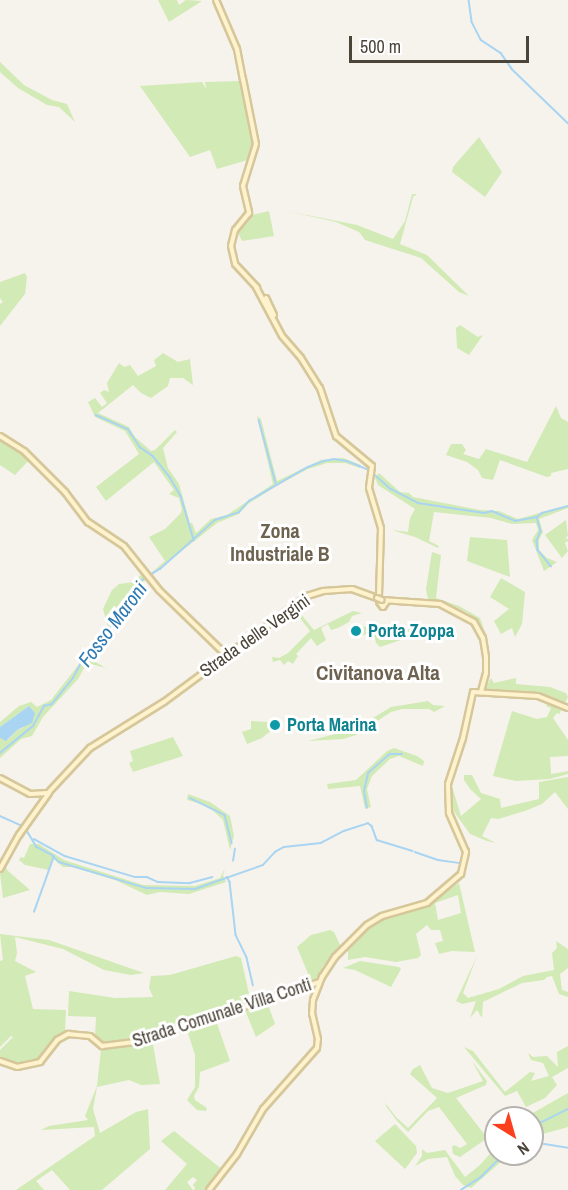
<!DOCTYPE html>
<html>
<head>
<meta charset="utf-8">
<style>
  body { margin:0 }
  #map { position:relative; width:568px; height:1190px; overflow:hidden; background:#f6f3ec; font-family:"Archivo Narrow",sans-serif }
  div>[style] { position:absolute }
  .green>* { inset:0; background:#d2eab5 }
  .water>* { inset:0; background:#a9d4f2 }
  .stream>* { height:1.5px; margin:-0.75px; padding:0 0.75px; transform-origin:0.75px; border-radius:0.75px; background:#a9d4f2 }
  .roads { filter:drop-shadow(2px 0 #d6c79b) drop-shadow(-2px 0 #d6c79b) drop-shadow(0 2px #d6c79b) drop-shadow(0 -2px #d6c79b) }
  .secondary>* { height:4px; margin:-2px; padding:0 2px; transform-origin:2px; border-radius:2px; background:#fff3cd }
  .bridges { filter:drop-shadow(2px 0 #d6c79b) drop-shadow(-2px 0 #d6c79b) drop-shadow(0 2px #d6c79b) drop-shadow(0 -2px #d6c79b) }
  .secondary-bridge>* { height:4px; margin:-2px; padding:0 2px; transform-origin:2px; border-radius:2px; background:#fff3cd }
  .dots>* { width:16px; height:16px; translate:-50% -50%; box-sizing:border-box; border:3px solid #fff; border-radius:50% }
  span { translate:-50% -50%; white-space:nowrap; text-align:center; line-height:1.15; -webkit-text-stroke:6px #fff; paint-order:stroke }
  .culture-label { font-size:18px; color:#0d838f; font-weight:700 }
  .left { translate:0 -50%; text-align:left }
  .street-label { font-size:18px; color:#4b4439 }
  .neighbourhood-label { font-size:20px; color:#6e6250; font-weight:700 }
  .water-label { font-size:20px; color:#2e7ab2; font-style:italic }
  .quarter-label { font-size:21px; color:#6e6250; font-weight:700 }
  .north { position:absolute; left:484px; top:1106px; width:60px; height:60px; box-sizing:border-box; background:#fff; border:2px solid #b7b4b0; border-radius:50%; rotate:143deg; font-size:16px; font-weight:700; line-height:24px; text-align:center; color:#4b4439 }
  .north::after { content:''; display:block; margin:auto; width:21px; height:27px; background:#fc3f1d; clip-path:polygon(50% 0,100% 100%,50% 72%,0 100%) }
  .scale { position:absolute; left:349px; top:36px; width:180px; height:27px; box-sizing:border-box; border:3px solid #4b4439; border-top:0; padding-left:8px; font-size:18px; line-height:21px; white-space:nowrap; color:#4b4439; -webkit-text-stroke:4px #fff; paint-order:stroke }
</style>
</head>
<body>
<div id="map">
  <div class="green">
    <i style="clip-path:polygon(158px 0,177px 0,179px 5px,186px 0,202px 1px,169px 22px)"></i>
    <i style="clip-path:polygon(0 62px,24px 85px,52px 100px,67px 104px,75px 122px,59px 107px,47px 105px,18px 88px,0 72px)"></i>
    <i style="clip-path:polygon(241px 81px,243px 100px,251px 121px,249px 126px,253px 128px,254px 143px,251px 159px,217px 169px,210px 150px,190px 157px,140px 86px,202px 82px,206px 89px,205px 82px)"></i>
    <i style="clip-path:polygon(479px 137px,502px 172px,485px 197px,452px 172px,453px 167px)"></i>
    <i style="clip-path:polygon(412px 194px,417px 194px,413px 197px,400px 244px,427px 255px,469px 296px,459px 292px,421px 258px,365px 240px,359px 232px,336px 222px,287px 211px,357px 225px,393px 239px,405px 221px)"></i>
    <i style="clip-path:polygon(269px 211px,274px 236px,242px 241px,237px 231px,241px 225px,252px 215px)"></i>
    <i style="clip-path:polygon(25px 273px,27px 277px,25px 294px,0 326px,0 304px,3px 302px,0 298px,0 282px)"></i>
    <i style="clip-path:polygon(460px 325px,478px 337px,483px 335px,469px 355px,457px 348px,456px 328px)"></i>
    <i style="clip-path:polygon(163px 353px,178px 362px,190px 359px,193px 385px,183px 378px,170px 378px,168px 386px,151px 398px,141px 393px,133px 385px,98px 413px,129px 427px,135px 437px,151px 451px,155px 450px,175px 430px,177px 432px,163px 448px,168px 468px,179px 484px,190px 523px,192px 523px,196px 533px,211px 519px,227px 515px,273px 484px,257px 416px,261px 419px,277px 481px,321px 460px,343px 458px,361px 465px,360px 468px,345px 463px,327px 463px,308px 469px,278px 485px,248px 504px,239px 514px,217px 523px,143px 582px,90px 656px,90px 659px,106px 668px,87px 663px,78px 679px,43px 717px,32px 736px,21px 739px,0 758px,0 738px,8px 740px,17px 730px,23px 728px,35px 713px,29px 706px,0 727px,0 722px,19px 706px,31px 702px,37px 707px,51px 700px,108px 627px,103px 609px,112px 590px,119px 584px,134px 582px,142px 574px,151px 573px,165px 561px,149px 537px,165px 529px,180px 514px,182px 510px,179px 498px,169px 494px,174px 490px,154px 462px,106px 501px,96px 487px,139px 454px,125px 431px,95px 417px,88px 402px,95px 398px,102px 407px,107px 403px,100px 393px,104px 390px,109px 392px,107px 383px,119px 363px,124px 367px,130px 365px,138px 376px,156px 366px,154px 360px)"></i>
    <i style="clip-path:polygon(556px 406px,561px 418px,568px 422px,568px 469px,551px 473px,551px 476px,547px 477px,500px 460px,493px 480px,482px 478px,478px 470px,467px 462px,446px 455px,451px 444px,462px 444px,466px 450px,463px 454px,479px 459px,486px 449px,527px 462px)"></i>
    <i style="clip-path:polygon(0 437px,29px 460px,15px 475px,0 465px)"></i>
    <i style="clip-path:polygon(379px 473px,400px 492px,409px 493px,413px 497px,480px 510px,499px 511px,518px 519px,568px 505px,568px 508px,539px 519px,543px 532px,539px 540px,539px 550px,547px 558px,557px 562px,544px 571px,532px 540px,538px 530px,536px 523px,512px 524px,491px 518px,434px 512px,429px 541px,439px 546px,438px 548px,415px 537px,392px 530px,408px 532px,410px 518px,415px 509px,378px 485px,375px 478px)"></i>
    <i style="clip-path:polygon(566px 520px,568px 536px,565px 538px,568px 539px,568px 541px,565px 543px,568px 551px,562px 558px,545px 535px)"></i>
    <i style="clip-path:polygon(470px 537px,507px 540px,510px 577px,467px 561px)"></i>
    <i style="clip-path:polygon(432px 552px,441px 555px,436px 598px,459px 606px,480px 618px,487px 638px,479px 622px,468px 613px,447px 603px,428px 600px,426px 589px)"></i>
    <i style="clip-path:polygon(501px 578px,525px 592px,522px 624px,515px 637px,512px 628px,501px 634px,494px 621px,509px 609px,490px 597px)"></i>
    <i style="clip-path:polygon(295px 607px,314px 630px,353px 611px,362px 613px,352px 616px,349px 622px,338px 628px,331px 630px,328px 624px,321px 628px,326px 640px,317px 646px,311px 638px,296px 654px,298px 656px,293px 664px,288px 661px,284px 665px,280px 660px,273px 662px,272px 657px,279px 658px,288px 653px,310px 631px,293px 609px)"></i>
    <i style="clip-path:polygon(367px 626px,399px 631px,412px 627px,404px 639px,380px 647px,376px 643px,375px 638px,371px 638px,370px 631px,369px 634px,359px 636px,357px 629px)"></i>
    <i style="clip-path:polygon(491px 678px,494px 683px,516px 678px,516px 684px,550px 687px,566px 693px,568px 697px,565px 703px,559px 703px,537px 695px,484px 690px)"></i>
    <i style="clip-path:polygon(428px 701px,433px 705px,445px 706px,434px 712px,429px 709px,402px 709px,391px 712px,356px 735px,343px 739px,308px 741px,355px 729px,391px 707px)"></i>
    <i style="clip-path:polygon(547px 704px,561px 710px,560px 714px,557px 713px,553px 718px,568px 740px,568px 756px,550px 757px,551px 774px,568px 771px,568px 774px,550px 779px,516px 781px,493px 776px,512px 711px,537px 719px,547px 717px,551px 708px,546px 706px)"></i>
    <i style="clip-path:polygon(251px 721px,268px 722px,273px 729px,262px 738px,247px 744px,242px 732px,251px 729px)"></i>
    <i style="clip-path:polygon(173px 737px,183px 756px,133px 772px,129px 763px,133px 761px,130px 751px)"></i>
    <i style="clip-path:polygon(394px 748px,417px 756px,424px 761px,423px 766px,399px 756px,390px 759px,372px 776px,367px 789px,371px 807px,365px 809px,360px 786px,328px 789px,327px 784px,356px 780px,387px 751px)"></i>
    <i style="clip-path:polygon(464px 775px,472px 775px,481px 793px,500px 799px,501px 808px,539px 799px,539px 782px,568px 777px,568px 809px,555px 792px,542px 804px,525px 811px,498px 819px,491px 818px,482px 836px,496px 843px,487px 841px,470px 834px,452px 809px,451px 783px,461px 816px,481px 799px,470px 789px,464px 780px)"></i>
    <i style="clip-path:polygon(188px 794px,210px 802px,230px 816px,234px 836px,230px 850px,223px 820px,208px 806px,187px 800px)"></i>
    <i style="clip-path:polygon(30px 844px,39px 844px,64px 860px,143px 885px,195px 886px,220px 878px,225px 868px,223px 875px,226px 882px,189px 894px,160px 892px,147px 895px,115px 880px,72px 867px,63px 867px,53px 858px,49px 870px,25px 865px,19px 860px,21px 857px,24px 858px)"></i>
    <i style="clip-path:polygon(5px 865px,8px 871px,30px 890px,3px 898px,0 873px)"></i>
    <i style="clip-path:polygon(evenodd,459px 883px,475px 952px,452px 951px,439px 954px,435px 943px,443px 941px,440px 930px,431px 930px,427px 925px,416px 934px,421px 955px,418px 958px,396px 962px,365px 957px,348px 960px,348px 946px,369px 927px,383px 918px,423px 908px,459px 883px,458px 895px,461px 913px,438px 920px,435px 903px,458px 895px)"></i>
    <i style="clip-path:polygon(330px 930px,334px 932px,341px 947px,322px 967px,323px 970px,315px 979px,311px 981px,297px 947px,311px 935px)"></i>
    <i style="clip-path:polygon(0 934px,49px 940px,144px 973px,131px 975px,104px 970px,63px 949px,15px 937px,17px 953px,15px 961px,36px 972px,25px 976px,33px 1009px,66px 1010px,65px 1033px,51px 1044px,44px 1056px,22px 1065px,14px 1065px,0 1060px,0 1050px,13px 1037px,11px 1036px,0 1047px,0 961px,3px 960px)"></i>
    <i style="clip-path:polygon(556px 941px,568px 949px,568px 968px,560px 974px,562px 990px,568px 992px,568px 997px,559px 994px,552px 976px,547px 977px,544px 980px,522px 983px,483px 1002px,482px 1018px,477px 1010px,470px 1018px,476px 1001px,462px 1004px,456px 1001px,477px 956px,463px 993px,468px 998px,499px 989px,523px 976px,554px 970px,552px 953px,557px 948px)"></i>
    <i style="clip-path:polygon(236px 956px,241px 958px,251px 1003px,197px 1018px,134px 1041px,103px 1045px,95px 1037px,96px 1017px,68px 1016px,69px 991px,115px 998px,153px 997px,149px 988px,151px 976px,170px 975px)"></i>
    <i style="clip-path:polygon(360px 961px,399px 967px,401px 969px,391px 987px,355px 970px,343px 968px)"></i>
    <i style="clip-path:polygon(267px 1002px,275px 1024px,256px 1037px,245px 1010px)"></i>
    <i style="clip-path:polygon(215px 1018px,230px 1061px,200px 1072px,199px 1087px,194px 1096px,195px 1100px,207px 1108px,206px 1111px,197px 1110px,187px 1100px,195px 1087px,195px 1055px,186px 1027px)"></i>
    <i style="clip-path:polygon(152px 1039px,160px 1084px,141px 1085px,129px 1080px,97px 1087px,93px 1109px,100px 1133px,136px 1112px,148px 1109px,150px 1149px,102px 1190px,70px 1190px,52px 1170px,36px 1181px,44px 1190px,16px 1190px,95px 1136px,94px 1127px,41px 1130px,49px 1126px,88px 1120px,85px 1116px,97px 1086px,101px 1049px,124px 1047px)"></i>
    <i style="clip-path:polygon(568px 1046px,568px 1068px,552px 1077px,557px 1085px,545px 1098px,526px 1107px,517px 1091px,505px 1096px,464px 1047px,473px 1051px,505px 1092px,530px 1072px,535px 1073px,531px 1081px,549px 1076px,543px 1063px,531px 1060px,528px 1053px,533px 1057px,547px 1056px,558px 1067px,557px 1052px)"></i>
    <i style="clip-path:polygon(472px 1061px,487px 1081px,486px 1085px,456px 1098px,485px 1135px,486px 1139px,460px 1157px,453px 1154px,452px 1147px,454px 1145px,460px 1148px,467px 1144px,439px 1107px,428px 1111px,408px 1132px,397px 1121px,386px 1106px,385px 1095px,386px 1104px,396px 1117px,408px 1128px,437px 1098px,410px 1074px,413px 1069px,420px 1065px,432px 1088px,448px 1093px,483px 1081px)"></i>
    <i style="clip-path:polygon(568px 1093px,568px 1127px,532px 1137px,532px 1118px,524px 1118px)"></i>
    <i style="clip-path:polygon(395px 1124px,416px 1146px,417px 1153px,405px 1169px,375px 1141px)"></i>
    <i style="clip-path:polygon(174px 1131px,223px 1170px,219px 1175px,217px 1174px,217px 1177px,206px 1190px,194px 1190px,195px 1188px,193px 1185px,197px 1180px,193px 1177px,187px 1182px,193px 1190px,165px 1190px,187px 1164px,161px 1141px)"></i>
    <i style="clip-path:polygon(496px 1147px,496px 1154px,510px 1154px,471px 1188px,463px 1185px,455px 1176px,447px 1157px,428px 1159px,415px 1166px,422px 1156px,422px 1149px,427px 1153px,445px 1150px,465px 1177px,480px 1165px)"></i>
  </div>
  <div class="water">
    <i style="clip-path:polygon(29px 706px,35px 713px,32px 723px,17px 730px,6px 741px,0 738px,0 727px)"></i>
  </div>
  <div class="stream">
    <i style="left:469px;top:0;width:22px;rotate:82deg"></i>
    <i style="left:472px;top:22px;width:20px;rotate:63deg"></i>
    <i style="left:481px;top:40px;width:24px;rotate:33deg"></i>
    <i style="left:501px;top:53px;width:19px;rotate:55deg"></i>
    <i style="left:512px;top:69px;width:78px;rotate:44deg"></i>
    <i style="left:96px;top:415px;width:35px;rotate:24deg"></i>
    <i style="left:128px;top:429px;width:22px;rotate:56deg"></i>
    <i style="left:140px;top:447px;width:16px;rotate:35deg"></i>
    <i style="left:153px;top:456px;width:27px;rotate:51deg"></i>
    <i style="left:170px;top:477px;width:22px;rotate:60deg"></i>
    <i style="left:181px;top:496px;width:46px;rotate:73.5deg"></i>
    <i style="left:259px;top:420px;width:65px;rotate:74.9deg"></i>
    <i style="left:373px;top:473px;width:24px;rotate:42deg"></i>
    <i style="left:391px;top:489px;width:30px;rotate:27deg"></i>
    <i style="left:418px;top:503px;width:67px;rotate:8.6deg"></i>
    <i style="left:484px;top:513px;width:8px;rotate:-14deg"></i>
    <i style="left:492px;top:511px;width:25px;rotate:23deg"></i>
    <i style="left:515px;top:521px;width:22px;rotate:-10deg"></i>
    <i style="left:537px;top:517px;width:6px;rotate:-39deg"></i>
    <i style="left:542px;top:513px;width:27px;rotate:-15deg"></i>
    <i style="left:537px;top:517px;width:15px;rotate:74deg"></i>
    <i style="left:541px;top:531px;width:11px;rotate:112deg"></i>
    <i style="left:537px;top:541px;width:9px;rotate:84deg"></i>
    <i style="left:538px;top:550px;width:21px;rotate:51deg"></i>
    <i style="left:0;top:753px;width:43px;rotate:-39.3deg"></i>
    <i style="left:33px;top:726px;width:23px;rotate:-61deg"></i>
    <i style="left:44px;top:706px;width:8px;rotate:-14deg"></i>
    <i style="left:52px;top:704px;width:33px;rotate:-51deg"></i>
    <i style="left:73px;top:678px;width:17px;rotate:-62deg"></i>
    <i style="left:81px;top:663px;width:52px;rotate:-50.5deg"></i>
    <i style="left:114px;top:623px;width:48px;rotate:-58.6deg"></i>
    <i style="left:139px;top:582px;width:25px;rotate:-32deg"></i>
    <i style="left:160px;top:569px;width:74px;rotate:-41.7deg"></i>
    <i style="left:215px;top:520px;width:25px;rotate:-18deg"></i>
    <i style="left:239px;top:512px;width:15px;rotate:-48deg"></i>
    <i style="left:249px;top:501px;width:68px;rotate:-30deg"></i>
    <i style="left:308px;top:467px;width:17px;rotate:-21deg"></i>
    <i style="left:324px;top:461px;width:10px;rotate:-11deg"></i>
    <i style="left:334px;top:459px;width:13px;rotate:9deg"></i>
    <i style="left:347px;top:461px;width:24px;rotate:22deg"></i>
    <i style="left:190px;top:798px;width:39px;rotate:26deg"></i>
    <i style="left:225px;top:815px;width:29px;rotate:76deg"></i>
    <i style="left:367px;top:808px;width:17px;rotate:-100deg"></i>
    <i style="left:364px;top:791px;width:18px;rotate:-77deg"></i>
    <i style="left:368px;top:773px;width:29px;rotate:-41deg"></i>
    <i style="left:390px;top:754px;width:12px"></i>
    <i style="left:0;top:816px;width:24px;rotate:24deg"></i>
    <i style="left:26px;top:829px;width:21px;rotate:59deg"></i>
    <i style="left:37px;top:847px;width:17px;rotate:28deg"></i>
    <i style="left:52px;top:855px;width:10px;rotate:45deg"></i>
    <i style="left:59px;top:862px;width:91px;rotate:16.6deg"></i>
    <i style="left:146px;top:888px;width:49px;rotate:1.2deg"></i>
    <i style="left:195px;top:889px;width:72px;rotate:-19.4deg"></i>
    <i style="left:263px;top:865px;width:18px;rotate:-47deg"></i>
    <i style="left:275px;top:852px;width:10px;rotate:-29deg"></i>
    <i style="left:284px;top:847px;width:37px;rotate:-6deg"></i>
    <i style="left:321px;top:843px;width:26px;rotate:-28deg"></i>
    <i style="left:344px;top:831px;width:25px;rotate:-18deg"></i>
    <i style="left:368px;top:823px;width:5px;rotate:37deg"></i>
    <i style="left:372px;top:826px;width:15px;rotate:70deg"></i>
    <i style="left:377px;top:840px;width:37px;rotate:17deg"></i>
    <i style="left:34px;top:839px;width:35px;rotate:29deg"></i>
    <i style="left:65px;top:856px;width:73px;rotate:16.7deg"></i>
    <i style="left:135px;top:877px;width:12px"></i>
    <i style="left:147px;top:877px;width:12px;rotate:24deg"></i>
    <i style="left:158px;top:882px;width:32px;rotate:2deg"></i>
    <i style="left:190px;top:883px;width:23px;rotate:-15deg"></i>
    <i style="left:415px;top:852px;width:24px;rotate:19deg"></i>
    <i style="left:438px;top:860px;width:22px;rotate:8deg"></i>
    <i style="left:233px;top:861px;width:12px;rotate:-81deg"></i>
    <i style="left:227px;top:877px;width:6px;rotate:59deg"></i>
    <i style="left:230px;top:882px;width:53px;rotate:83.5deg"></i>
    <i style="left:236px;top:935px;width:25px;rotate:64deg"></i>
    <i style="left:247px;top:958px;width:28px;rotate:77deg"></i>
    <i style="left:34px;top:912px;width:59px;rotate:-70.3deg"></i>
    <i style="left:532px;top:1127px;width:40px;rotate:-26.6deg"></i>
    <i style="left:532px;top:1142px;width:36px;rotate:9deg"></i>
    <i style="left:461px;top:1190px;width:24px;rotate:-33deg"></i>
    <i style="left:481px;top:1177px;width:33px;rotate:-45deg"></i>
  </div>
  <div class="roads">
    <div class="secondary">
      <i style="left:216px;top:0;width:53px;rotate:66.8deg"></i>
      <i style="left:237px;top:49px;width:32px;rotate:79deg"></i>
      <i style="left:243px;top:79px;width:66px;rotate:78.7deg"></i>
      <i style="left:256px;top:144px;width:44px;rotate:107.2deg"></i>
      <i style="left:243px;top:186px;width:28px;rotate:77deg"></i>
      <i style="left:249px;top:213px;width:22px;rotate:129deg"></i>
      <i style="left:235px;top:230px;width:16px;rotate:104deg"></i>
      <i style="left:231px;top:246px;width:18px;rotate:77deg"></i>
      <i style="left:235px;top:264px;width:33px;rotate:47deg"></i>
      <i style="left:256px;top:287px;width:55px;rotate:62deg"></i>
      <i style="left:282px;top:336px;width:29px;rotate:49deg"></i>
      <i style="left:301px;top:358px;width:36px;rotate:58deg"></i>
      <i style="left:320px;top:388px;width:51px;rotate:71.6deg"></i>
      <i style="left:336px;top:436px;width:47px;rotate:39.8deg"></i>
      <i style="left:372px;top:466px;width:22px;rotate:98deg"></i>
      <i style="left:369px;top:488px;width:42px;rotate:73.3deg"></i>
      <i style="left:381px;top:528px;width:68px;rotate:91.7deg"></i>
      <i style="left:266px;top:298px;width:19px;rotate:65deg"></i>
      <i style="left:0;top:436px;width:28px;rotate:32deg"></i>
      <i style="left:24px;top:451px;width:58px;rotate:45deg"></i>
      <i style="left:65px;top:492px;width:38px;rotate:53deg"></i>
      <i style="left:88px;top:522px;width:43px;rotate:33.7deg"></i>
      <i style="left:124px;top:546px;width:56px;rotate:51.5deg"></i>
      <i style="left:159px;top:590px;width:95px;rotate:44.1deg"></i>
      <i style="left:382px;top:600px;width:58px;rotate:3.9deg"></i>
      <i style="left:440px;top:604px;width:38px;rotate:28deg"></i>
      <i style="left:474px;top:622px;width:18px;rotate:61deg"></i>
      <i style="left:483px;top:638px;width:19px;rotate:81deg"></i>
      <i style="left:486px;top:657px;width:16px;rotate:90deg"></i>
      <i style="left:486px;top:673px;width:20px;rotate:105deg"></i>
      <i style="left:379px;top:602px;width:6px;rotate:51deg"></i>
      <i style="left:383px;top:607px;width:7px;rotate:-56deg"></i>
      <i style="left:0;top:778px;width:34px;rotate:28deg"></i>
      <i style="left:30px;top:794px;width:18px;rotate:-3deg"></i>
      <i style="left:48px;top:793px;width:62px;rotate:-47deg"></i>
      <i style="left:90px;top:748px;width:87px;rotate:-31.9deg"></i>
      <i style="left:164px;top:702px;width:178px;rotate:-36.5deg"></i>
      <i style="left:307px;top:596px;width:17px;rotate:-17deg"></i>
      <i style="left:323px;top:591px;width:29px;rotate:-4deg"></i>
      <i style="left:352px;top:589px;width:27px;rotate:20deg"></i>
      <i style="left:0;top:869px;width:39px;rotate:-61deg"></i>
      <i style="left:19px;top:835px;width:52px;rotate:-54.5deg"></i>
      <i style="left:0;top:1061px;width:18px;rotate:19deg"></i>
      <i style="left:17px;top:1067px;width:24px;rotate:-12deg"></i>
      <i style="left:40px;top:1062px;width:28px;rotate:-52deg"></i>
      <i style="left:57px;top:1040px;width:13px;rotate:-29deg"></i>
      <i style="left:68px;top:1034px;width:22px;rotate:5deg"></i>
      <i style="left:90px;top:1036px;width:16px;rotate:40deg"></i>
      <i style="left:102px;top:1046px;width:35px;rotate:-7deg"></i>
      <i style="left:137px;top:1042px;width:192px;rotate:-18.2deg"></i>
      <i style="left:209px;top:1190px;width:46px;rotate:-52.1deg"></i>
      <i style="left:237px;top:1154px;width:52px;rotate:-60deg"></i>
      <i style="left:263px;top:1109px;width:81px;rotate:-48.5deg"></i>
      <i style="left:317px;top:1048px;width:9px;rotate:-84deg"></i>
      <i style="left:318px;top:1039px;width:26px;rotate:-103deg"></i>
      <i style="left:312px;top:1014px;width:14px;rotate:-86deg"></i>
      <i style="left:313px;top:1000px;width:25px;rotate:-69deg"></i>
      <i style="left:322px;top:977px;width:24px;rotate:-57deg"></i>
      <i style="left:335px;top:957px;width:45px;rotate:-45deg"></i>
      <i style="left:367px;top:925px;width:17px;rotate:-31deg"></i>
      <i style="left:382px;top:916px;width:47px;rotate:-16.1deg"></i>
      <i style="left:427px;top:903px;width:45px;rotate:-40.5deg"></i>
      <i style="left:461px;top:874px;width:23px;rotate:-77deg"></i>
      <i style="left:466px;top:852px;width:43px;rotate:-113.6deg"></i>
      <i style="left:449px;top:813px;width:29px;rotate:-92deg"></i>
      <i style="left:448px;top:784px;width:48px;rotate:-71.9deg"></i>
      <i style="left:463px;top:738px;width:47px;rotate:-77.7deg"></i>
      <i style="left:473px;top:692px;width:65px;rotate:3.5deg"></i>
      <i style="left:538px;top:696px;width:32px;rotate:22deg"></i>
    </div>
  </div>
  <div class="bridges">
    <div class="secondary-bridge">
      <i style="left:377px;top:598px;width:5px;rotate:22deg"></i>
    </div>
  </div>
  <div class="dots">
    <i style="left:356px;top:631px;background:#0f9aa8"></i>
    <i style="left:275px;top:725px;background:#0f9aa8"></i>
  </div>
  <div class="culture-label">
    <span class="left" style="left:368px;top:631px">Porta Zoppa</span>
    <span class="left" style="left:287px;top:725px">Porta Marina</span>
  </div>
  <div class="street-label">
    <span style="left:255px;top:636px;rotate:-35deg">Strada delle Vergini</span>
    <span style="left:222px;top:1013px;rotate:-18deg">Strada Comunale Villa Conti</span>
  </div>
  <div class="neighbourhood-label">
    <span style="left:280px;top:542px">Zona<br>Industriale B</span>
  </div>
  <div class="water-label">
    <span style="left:112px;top:624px;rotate:-53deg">Fosso Maroni</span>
  </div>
  <div class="quarter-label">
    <span style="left:378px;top:673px">Civitanova Alta</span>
  </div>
  <div class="north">N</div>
  <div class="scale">500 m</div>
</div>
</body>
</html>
